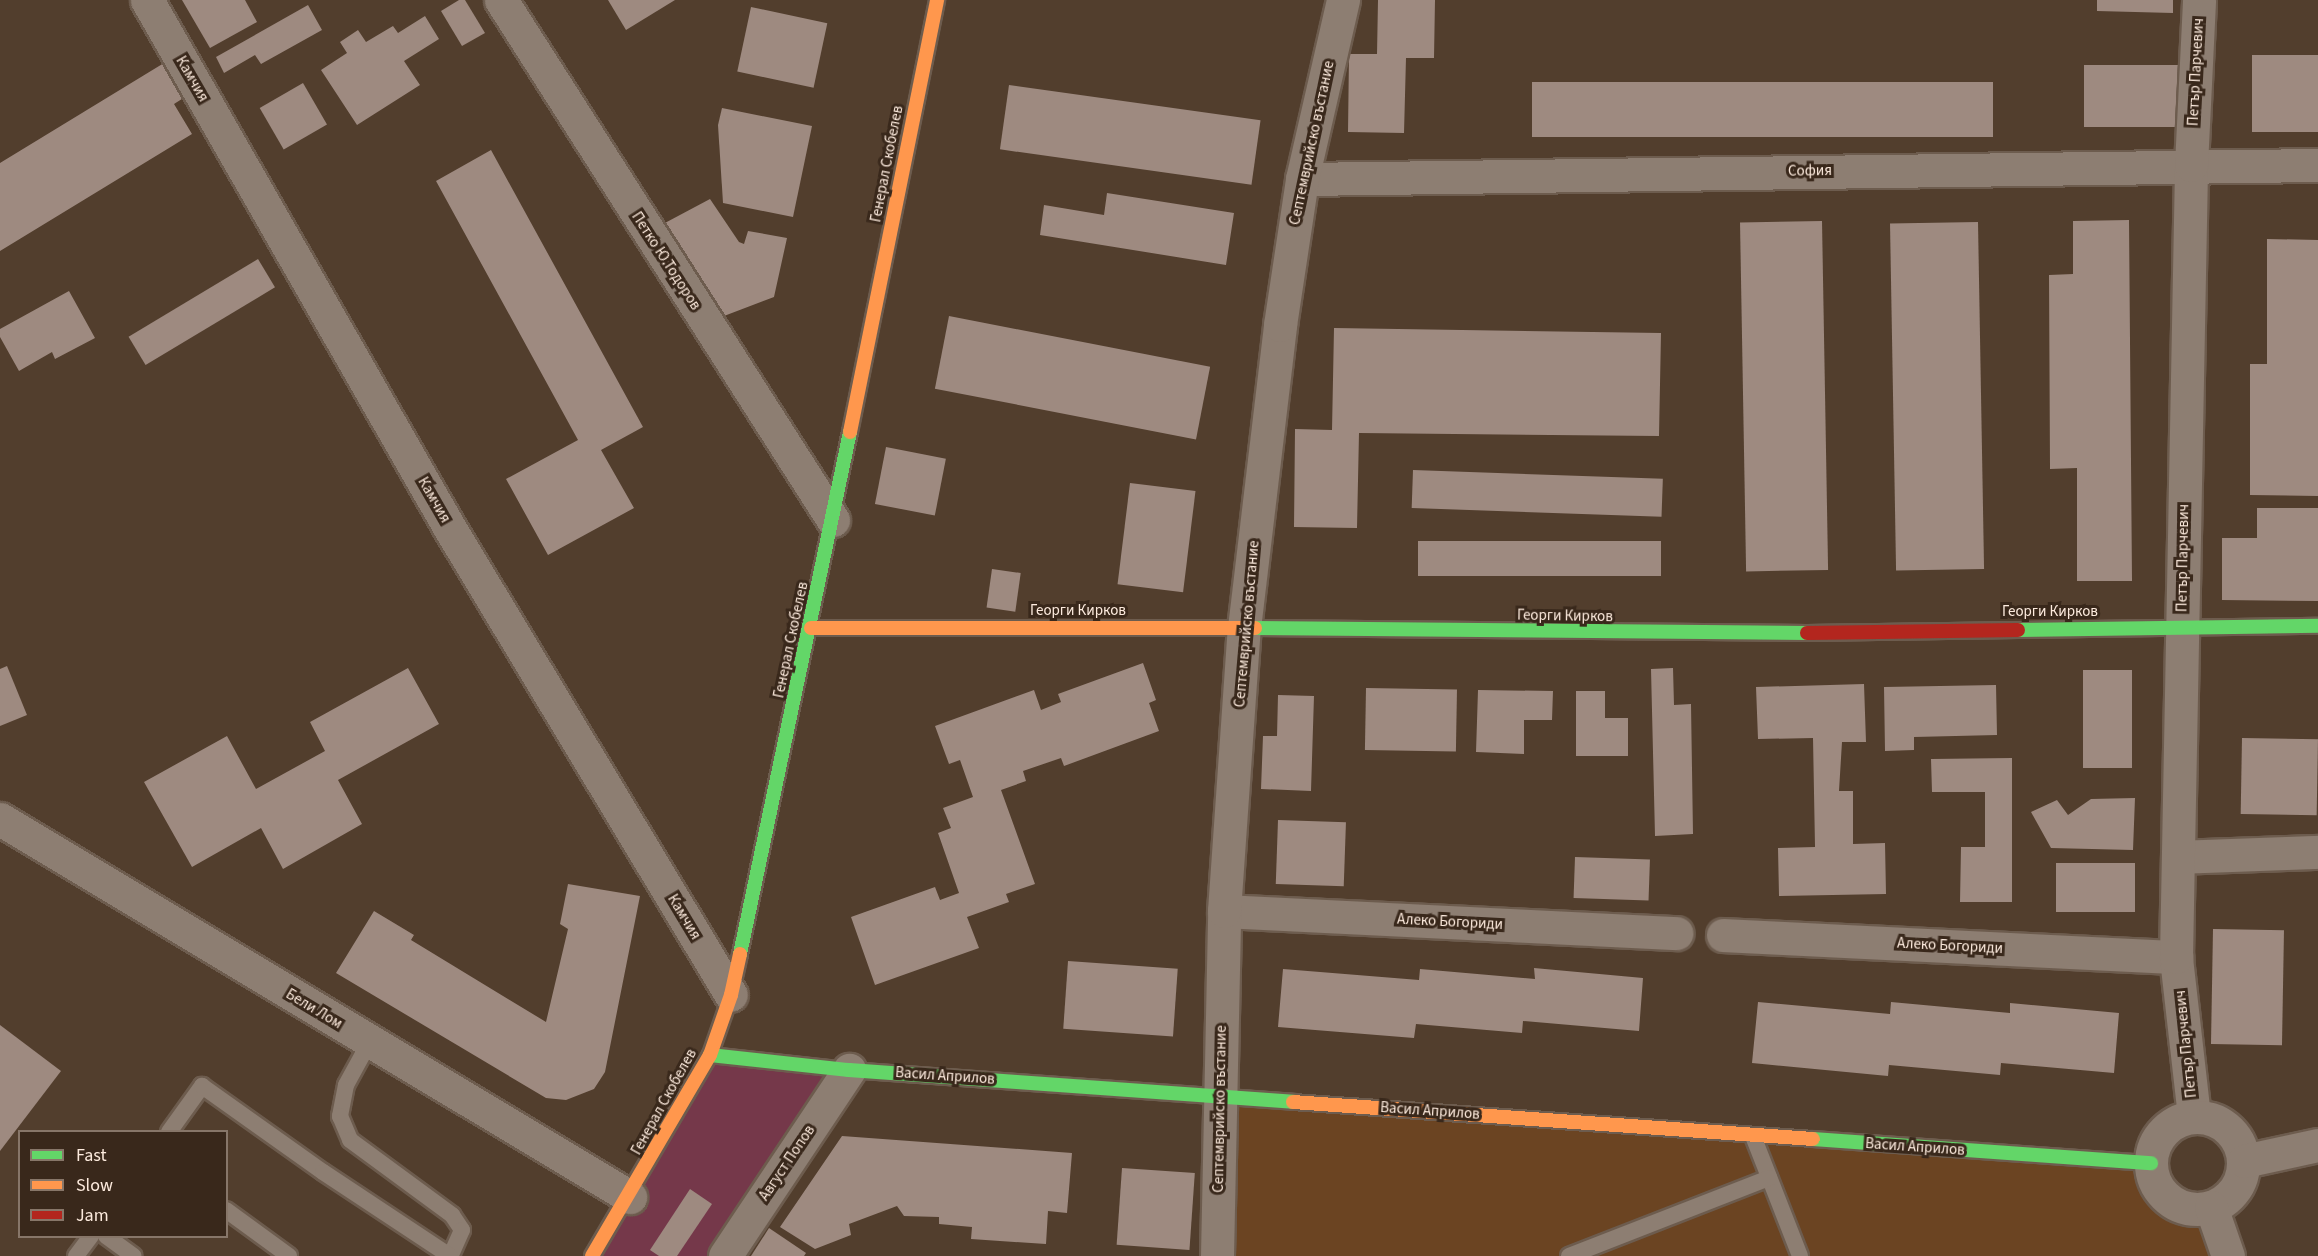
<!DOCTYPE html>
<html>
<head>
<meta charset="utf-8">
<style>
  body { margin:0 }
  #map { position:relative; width:2318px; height:1256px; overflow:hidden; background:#523e2d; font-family:"Source Sans 3",sans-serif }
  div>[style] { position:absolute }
  .built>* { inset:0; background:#6b4422 }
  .green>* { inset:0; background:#75384a }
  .building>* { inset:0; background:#9e8a80; transform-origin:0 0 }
  .roads { filter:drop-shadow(2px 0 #6d5c4e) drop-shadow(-2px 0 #6d5c4e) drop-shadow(0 2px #6d5c4e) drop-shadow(0 -2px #6d5c4e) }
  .lane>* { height:16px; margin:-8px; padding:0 8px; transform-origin:8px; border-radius:8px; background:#8d7e72 }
  .street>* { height:33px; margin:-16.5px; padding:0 16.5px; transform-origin:16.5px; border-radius:16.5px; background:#8d7e72 }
  .street>.ring { margin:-16.5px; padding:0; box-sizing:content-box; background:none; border:33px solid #8d7e72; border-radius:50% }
  .fast>* { height:14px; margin:-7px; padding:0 7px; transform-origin:7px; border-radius:7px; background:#63d668 }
  .slow>* { height:14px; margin:-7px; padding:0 7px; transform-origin:7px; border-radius:7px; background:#ff974d }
  .jam>* { height:14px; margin:-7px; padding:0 7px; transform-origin:7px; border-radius:7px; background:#b3261e }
  span { translate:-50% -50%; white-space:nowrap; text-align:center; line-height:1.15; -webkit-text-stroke:6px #39281b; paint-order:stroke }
  .street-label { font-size:15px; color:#fdebde }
  .legend { position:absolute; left:18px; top:1130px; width:210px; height:108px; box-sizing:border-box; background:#39281b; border:2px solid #877669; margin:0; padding:8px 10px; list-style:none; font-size:18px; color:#fdebde }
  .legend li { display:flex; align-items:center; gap:12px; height:30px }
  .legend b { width:30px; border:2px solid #877669 }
</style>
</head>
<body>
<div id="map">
  <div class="built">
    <i style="clip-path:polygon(1220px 1094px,2149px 1160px,2154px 1185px,2183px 1214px,2211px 1203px,2230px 1256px,1217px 1256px)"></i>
  </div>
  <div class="green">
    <i style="clip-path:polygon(710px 1055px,849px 1070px,725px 1256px,592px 1256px)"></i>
  </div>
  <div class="building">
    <i style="clip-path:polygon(182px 0,245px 0,257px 22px,210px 48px)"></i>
    <i style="clip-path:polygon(459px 0,465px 0,485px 33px,462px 46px,441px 11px)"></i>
    <i style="clip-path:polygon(608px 0,675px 0,626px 30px)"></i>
    <i style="clip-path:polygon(1378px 0,1435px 0,1434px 58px,1406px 58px,1404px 133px,1348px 132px,1349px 54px,1377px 54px)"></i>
    <i style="clip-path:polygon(2097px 0,2173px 0,2173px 13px,2097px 11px)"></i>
    <i style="clip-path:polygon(308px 5px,322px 30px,261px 64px,255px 55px,224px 73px,216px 57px)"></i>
    <i style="left:751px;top:7px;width:78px;height:66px;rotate:12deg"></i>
    <i style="clip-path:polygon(425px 16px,439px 39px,404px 61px,420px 85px,357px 125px,321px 70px,347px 53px,340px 42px,358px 30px,366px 42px,393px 26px,398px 33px)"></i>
    <i style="left:2318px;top:55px;width:77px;height:66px;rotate:90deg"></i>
    <i style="clip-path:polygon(164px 63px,185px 97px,174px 104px,192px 134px,0 251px,0 163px)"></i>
    <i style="left:2084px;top:65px;width:98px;height:62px"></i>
    <i style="left:1532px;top:82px;width:461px;height:55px"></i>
    <i style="left:303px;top:83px;width:48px;height:50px;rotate:60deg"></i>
    <i style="left:1009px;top:85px;width:254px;height:65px;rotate:8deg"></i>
    <i style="clip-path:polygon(722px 108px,812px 126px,793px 217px,723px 203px,718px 125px)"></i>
    <i style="clip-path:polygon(491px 150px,643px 427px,601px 450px,634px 508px,548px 555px,506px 479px,578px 440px,436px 181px)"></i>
    <i style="clip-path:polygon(1107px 193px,1234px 213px,1226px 265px,1040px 235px,1044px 205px,1104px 215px)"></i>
    <i style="clip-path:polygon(710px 199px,739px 242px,744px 244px,748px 231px,787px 238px,774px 297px,724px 316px,663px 224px)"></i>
    <i style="clip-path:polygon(2129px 220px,2132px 581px,2077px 581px,2077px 468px,2050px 469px,2049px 275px,2073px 274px,2073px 221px)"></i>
    <i style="left:1822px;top:221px;width:349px;height:82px;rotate:89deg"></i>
    <i style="left:1978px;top:222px;width:347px;height:88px;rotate:89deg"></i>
    <i style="clip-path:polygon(2267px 239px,2318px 240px,2318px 496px,2250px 495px,2250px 364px,2267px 364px)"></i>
    <i style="left:258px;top:259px;width:33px;height:151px;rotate:59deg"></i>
    <i style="clip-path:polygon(69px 291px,95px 338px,55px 359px,52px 352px,19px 371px,0 337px,0 329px)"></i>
    <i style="left:949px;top:316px;width:266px;height:74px;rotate:11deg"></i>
    <i style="clip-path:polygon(1334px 328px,1661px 333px,1659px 436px,1359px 433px,1357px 528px,1294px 527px,1295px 429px,1332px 430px)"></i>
    <i style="left:886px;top:447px;width:61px;height:58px;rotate:11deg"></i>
    <i style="left:1413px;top:470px;width:250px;height:38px;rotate:2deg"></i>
    <i style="left:1130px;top:483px;width:66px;height:102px;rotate:7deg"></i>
    <i style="clip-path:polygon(2257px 508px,2318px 508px,2318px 601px,2222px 600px,2222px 538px,2257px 538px)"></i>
    <i style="left:1418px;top:541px;width:243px;height:35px"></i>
    <i style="left:992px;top:569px;width:29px;height:39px;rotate:8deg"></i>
    <i style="clip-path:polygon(1143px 663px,1156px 700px,1149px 703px,1159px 731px,1064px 766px,1061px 758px,1023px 771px,1026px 781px,1001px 790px,1035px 884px,1006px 894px,1009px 902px,967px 917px,979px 948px,875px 985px,851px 917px,935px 887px,940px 900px,959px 893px,938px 833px,951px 828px,943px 808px,973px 797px,960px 760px,949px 764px,935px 726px,1034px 690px,1041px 710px,1061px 702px,1058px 694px)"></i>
    <i style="clip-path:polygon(7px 666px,27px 715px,0 726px,0 669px)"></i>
    <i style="clip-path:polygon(408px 668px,439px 724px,338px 780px,362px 824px,283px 869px,261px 828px,192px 867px,144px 782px,227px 736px,256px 789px,325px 751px,310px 722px)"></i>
    <i style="clip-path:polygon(1673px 668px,1674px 705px,1691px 704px,1693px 834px,1655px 836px,1651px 669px)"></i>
    <i style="left:2083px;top:670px;width:49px;height:98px"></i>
    <i style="clip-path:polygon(1864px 684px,1866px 742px,1842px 742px,1839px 791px,1853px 791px,1853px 844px,1885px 843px,1886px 894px,1779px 896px,1778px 848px,1815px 847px,1813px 738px,1758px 739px,1756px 687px)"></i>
    <i style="clip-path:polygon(1996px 685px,1997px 735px,1914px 737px,1914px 750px,1885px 751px,1884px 687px)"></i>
    <i style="left:1366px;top:688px;width:91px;height:62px;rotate:1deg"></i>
    <i style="clip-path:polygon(1478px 690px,1553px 691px,1552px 720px,1524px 720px,1524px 754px,1476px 752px)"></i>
    <i style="clip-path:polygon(1576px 691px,1605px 691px,1605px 718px,1628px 718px,1628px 756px,1576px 756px)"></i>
    <i style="clip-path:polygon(1278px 695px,1314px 696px,1311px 791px,1261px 789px,1263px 736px,1277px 736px)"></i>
    <i style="left:2242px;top:738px;width:76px;height:76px;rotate:1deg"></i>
    <i style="clip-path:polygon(2012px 758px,2012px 902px,1960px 902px,1961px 847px,1985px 847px,1985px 792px,1932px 792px,1931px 759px)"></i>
    <i style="clip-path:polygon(2135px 798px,2133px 850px,2051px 848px,2031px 812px,2057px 800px,2068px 815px,2091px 799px)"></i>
    <i style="left:1278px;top:820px;width:68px;height:64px;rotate:2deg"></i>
    <i style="left:1575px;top:857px;width:75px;height:41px;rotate:2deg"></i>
    <i style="left:2056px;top:863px;width:79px;height:49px"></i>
    <i style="clip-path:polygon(568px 884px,640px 896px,605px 1072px,594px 1089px,566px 1100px,546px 1098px,336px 973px,374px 911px,414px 935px,411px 940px,546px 1022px,568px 929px,560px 924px)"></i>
    <i style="left:2213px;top:929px;width:71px;height:115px;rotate:1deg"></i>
    <i style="left:1068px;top:961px;width:110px;height:68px;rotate:4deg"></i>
    <i style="clip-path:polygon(1534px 968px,1643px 978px,1639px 1031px,1523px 1021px,1522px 1033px,1416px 1024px,1414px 1038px,1278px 1027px,1283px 969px,1419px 980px,1420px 969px,1535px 979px)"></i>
    <i style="clip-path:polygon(1758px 1002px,1890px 1014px,1891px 1002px,2010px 1013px,2010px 1003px,2119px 1013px,2114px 1073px,2001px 1063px,2000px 1075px,1889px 1065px,1888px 1076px,1752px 1063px)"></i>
    <i style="clip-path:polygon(0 1025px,61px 1071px,0 1151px)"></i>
    <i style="clip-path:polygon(842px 1136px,1072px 1153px,1067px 1213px,1048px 1211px,1046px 1244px,971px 1239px,972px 1227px,939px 1224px,939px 1217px,904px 1216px,897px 1206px,849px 1224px,851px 1235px,815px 1249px,780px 1227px)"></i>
    <i style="left:1122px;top:1168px;width:73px;height:77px;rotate:4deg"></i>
    <i style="clip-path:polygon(690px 1189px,712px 1204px,677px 1256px,659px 1256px,650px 1250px)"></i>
    <i style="clip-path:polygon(769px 1228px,806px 1253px,804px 1256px,751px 1256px)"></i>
  </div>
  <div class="roads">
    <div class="lane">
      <i style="left:369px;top:1043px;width:48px;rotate:118.7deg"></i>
      <i style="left:346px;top:1085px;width:32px;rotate:101deg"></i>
      <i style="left:340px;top:1116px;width:26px;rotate:67deg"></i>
      <i style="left:350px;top:1140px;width:127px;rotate:36.3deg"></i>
      <i style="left:452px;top:1215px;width:18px;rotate:56deg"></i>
      <i style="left:462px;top:1230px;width:27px;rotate:114deg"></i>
      <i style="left:169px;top:1132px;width:57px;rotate:-54.3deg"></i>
      <i style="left:202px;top:1086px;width:148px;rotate:35.4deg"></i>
      <i style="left:323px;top:1172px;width:152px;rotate:33.5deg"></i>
      <i style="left:1753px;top:1136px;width:129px;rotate:68.6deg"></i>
      <i style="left:226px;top:1210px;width:78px;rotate:36.1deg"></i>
      <i style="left:106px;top:1236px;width:34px;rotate:36deg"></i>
      <i style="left:76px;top:1256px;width:25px;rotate:-53deg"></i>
      <i style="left:1569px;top:1256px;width:215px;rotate:-21.3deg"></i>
    </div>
    <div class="street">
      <i style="left:147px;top:0;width:607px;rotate:60.18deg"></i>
      <i style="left:449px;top:527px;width:546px;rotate:58.93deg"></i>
      <i style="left:501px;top:0;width:617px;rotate:57.44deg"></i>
      <i style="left:1302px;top:179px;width:1016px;rotate:-0.79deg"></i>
      <i style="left:0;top:819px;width:735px;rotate:30.96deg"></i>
      <i style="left:2179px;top:857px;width:139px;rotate:-2.1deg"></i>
      <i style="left:1224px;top:911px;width:453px;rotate:2.8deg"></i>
      <i style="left:1723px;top:935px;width:454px;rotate:2.8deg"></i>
      <i style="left:2194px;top:1116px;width:160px;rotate:-96.5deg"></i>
      <i style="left:2176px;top:957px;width:792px;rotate:-88.91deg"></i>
      <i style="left:2191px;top:165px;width:165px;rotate:-87.2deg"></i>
      <i class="ring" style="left:2151px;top:1117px;width:59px;height:59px"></i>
      <i style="left:2244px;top:1161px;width:76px;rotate:-12.2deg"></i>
      <i style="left:2211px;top:1207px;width:52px;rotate:70.9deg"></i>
      <i style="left:725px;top:1256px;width:224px;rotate:-56.3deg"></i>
      <i style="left:1217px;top:1256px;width:345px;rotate:-88.8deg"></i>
      <i style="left:1224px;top:911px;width:284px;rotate:-86deg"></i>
      <i style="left:1244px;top:628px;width:305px;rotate:-83.2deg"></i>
      <i style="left:1280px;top:325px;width:148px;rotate:-81.4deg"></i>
      <i style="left:1302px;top:179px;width:184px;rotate:-77.1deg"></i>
    </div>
    <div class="fast">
      <i style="left:1255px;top:628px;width:552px;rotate:0.52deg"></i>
      <i style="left:2018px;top:630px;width:300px;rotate:-0.8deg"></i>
      <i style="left:740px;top:954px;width:533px;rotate:-78.1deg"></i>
      <i style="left:710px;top:1055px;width:140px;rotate:6.2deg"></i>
      <i style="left:849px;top:1070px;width:445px;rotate:4.1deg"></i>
      <i style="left:1813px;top:1139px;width:339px;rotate:4.1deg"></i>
    </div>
    <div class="slow">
      <i style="left:850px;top:432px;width:441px;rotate:-78.6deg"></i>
      <i style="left:811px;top:628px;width:444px"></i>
      <i style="left:1293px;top:1102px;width:521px;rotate:4.07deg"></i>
      <i style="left:592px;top:1256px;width:233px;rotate:-59.6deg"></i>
      <i style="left:710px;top:1055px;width:64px;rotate:-70.7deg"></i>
      <i style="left:731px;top:995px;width:42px;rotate:-77.6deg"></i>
    </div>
    <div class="jam">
      <i style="left:1807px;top:633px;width:211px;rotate:-0.8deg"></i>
    </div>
  </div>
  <div class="street-label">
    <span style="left:2196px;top:72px;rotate:-87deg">Петър Парчевич</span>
    <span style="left:192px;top:79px;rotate:60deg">Камчия</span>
    <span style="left:1312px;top:143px;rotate:-78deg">Септемврийско въстание</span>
    <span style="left:887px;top:164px;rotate:-79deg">Генерал Скобелев</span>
    <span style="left:1810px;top:171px;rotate:-1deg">София</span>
    <span style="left:666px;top:261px;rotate:57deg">Петко Ю.Тодоров</span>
    <span style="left:434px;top:500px;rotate:60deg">Камчия</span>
    <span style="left:2183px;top:558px;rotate:-89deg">Петър Парчевич</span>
    <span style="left:1078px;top:611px">Георги Кирков</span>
    <span style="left:2050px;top:612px">Георги Кирков</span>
    <span style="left:1565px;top:616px;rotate:1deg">Георги Кирков</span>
    <span style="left:1247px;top:624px;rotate:-85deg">Септемврийско въстание</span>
    <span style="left:791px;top:640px;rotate:-78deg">Генерал Скобелев</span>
    <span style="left:684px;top:917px;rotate:59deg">Камчия</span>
    <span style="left:1450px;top:922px;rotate:3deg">Алеко Богориди</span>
    <span style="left:1950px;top:946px;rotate:3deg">Алеко Богориди</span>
    <span style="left:314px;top:1009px;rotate:31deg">Бели Лом</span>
    <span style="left:2186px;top:1044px;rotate:-96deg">Петър Парчевич</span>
    <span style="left:945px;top:1076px;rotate:4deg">Васил Априлов</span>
    <span style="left:664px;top:1102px;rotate:-61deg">Генерал Скобелев</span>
    <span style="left:1220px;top:1109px;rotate:-89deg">Септемврийско въстание</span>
    <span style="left:1430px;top:1111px;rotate:4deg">Васил Априлов</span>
    <span style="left:1915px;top:1147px;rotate:4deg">Васил Априлов</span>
    <span style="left:787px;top:1163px;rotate:-56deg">Август Попов</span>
  </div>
  <ul class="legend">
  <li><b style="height:8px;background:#63d668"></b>Fast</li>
  <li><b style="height:8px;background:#ff974d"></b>Slow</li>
  <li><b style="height:8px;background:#b3261e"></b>Jam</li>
  </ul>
</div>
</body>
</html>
